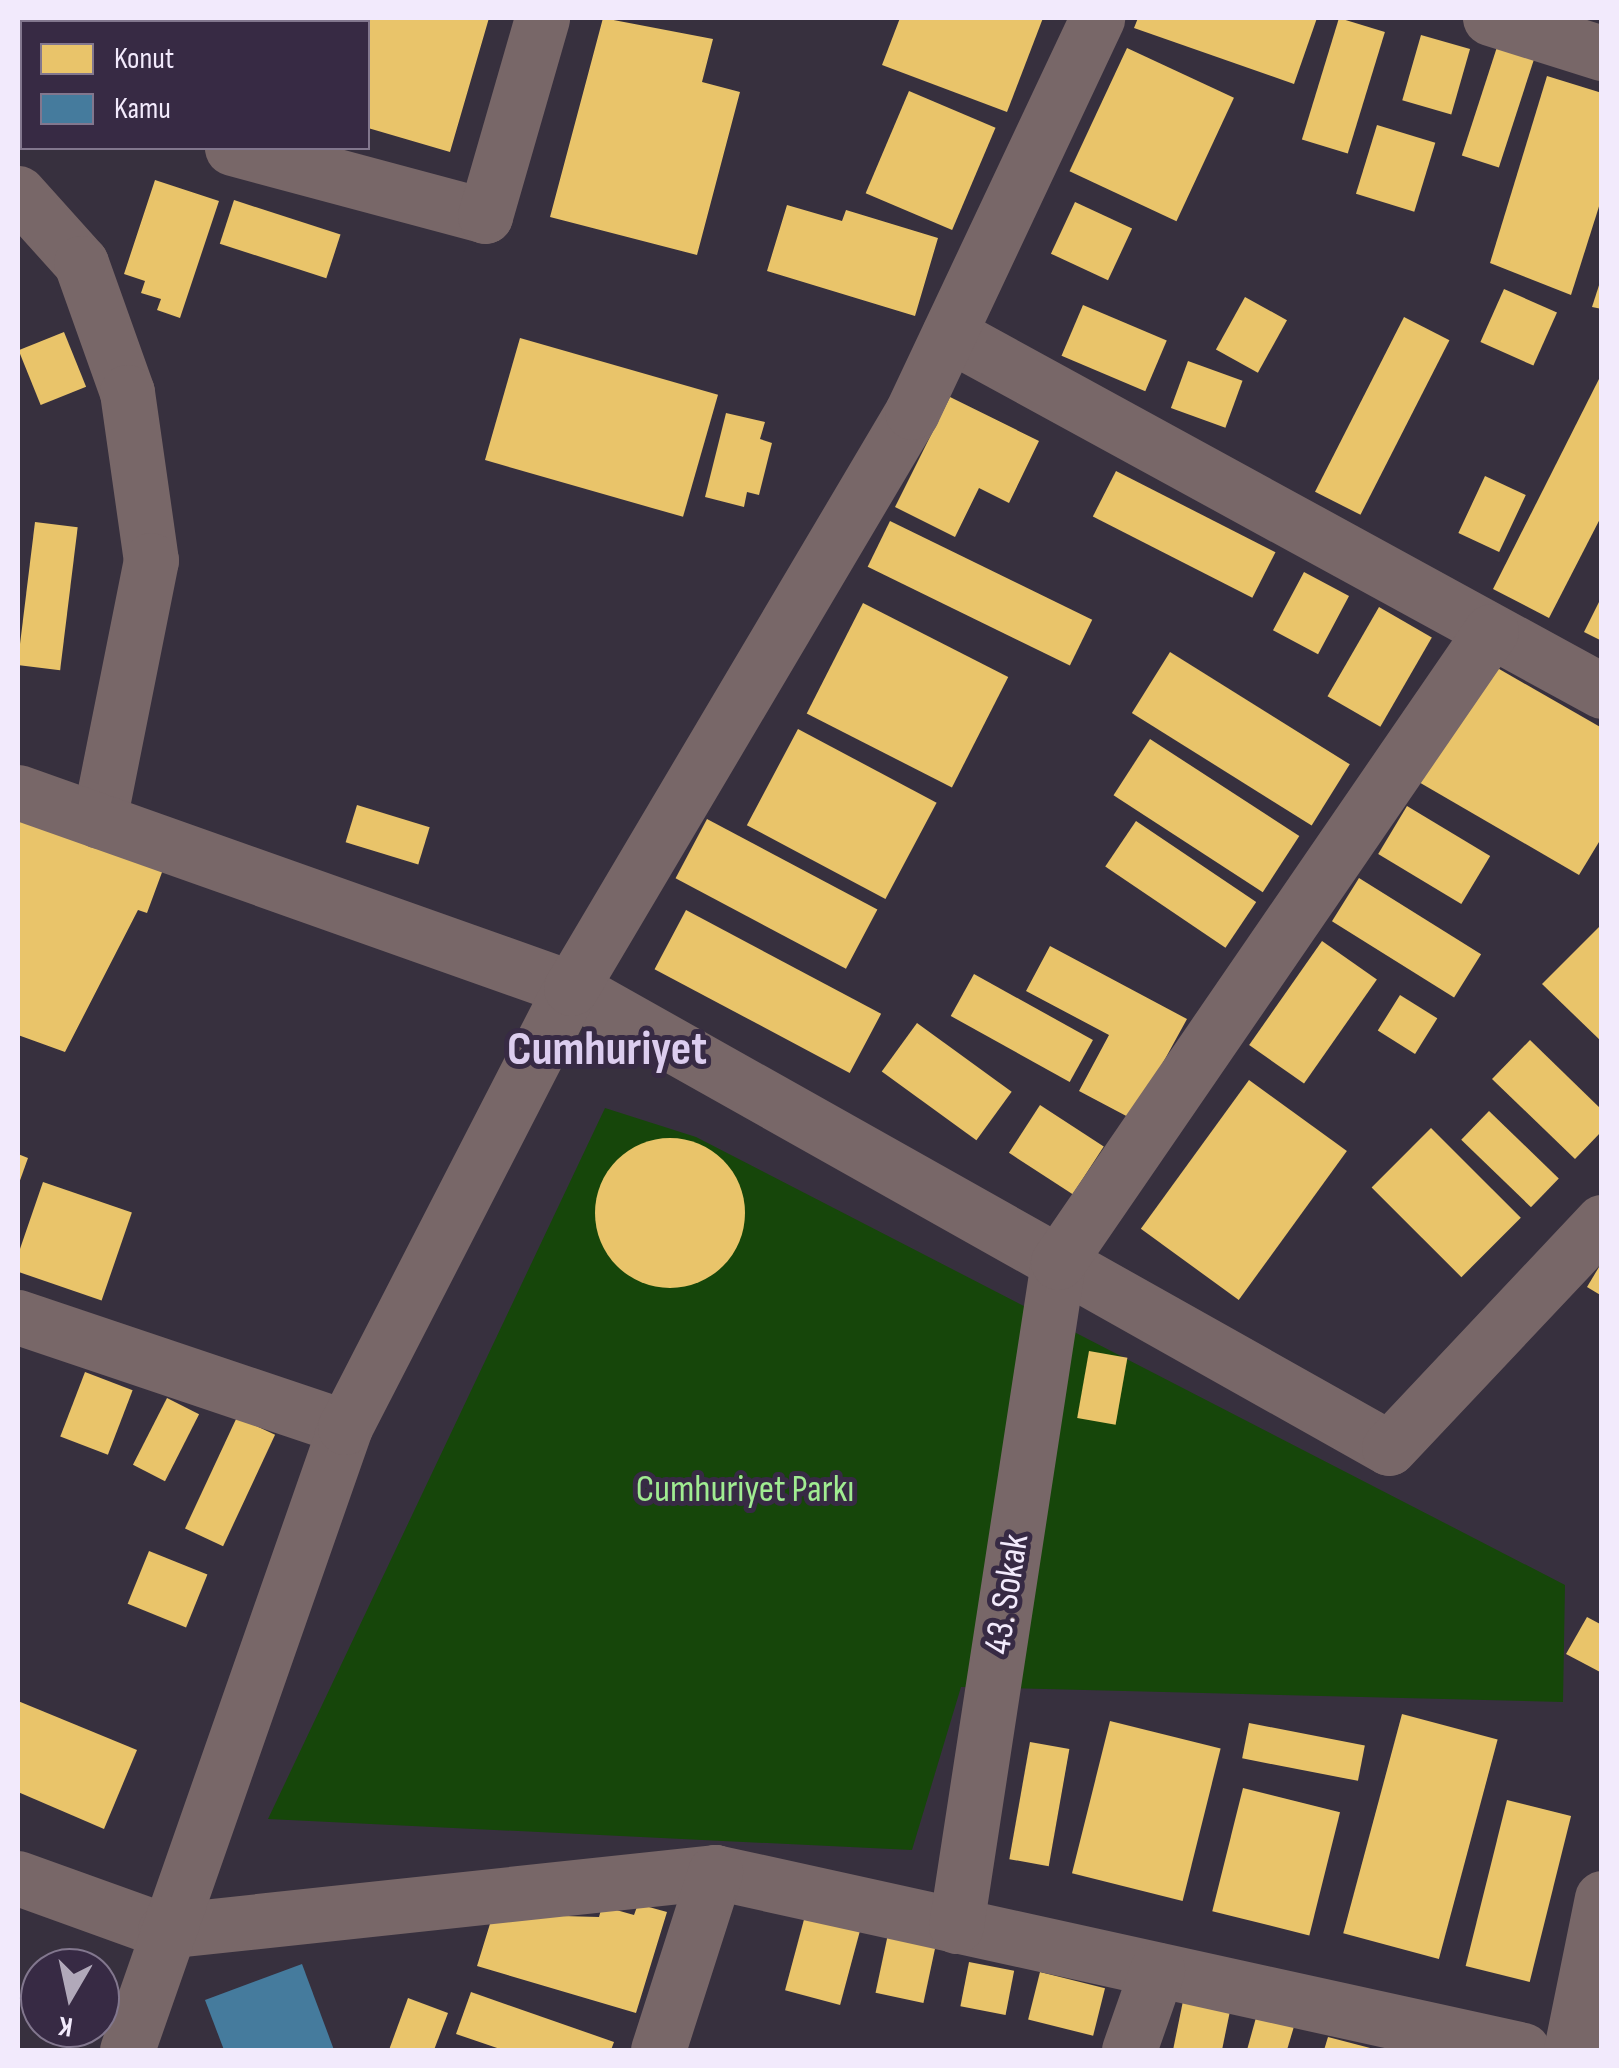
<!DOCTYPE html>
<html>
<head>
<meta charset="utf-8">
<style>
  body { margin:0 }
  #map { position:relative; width:1619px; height:2068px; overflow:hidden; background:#37303e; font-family:"Sofia Sans Condensed",sans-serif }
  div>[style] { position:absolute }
  .green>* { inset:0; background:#16460a }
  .homes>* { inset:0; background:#e9c46a; transform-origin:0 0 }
  .round { border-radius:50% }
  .public>* { inset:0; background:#457b9d }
  .street>* { height:55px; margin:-27.5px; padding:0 27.5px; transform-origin:27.5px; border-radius:27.5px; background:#786768 }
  span { translate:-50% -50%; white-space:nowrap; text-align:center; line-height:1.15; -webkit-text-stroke:10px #372a44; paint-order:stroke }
  .park-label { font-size:38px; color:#a0ec91 }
  .street-label { font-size:38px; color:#f2eafc }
  .district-label { font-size:48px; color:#dccdef; font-weight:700 }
  .frame { position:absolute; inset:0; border:20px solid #f2eafc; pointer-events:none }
  .legend { position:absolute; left:20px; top:20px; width:350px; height:130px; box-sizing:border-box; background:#372a44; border:2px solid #82778e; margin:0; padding:12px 18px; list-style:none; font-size:30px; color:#f2eafc }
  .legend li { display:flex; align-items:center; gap:20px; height:50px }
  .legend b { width:50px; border:2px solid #82778e }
  .north { position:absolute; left:20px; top:1948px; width:100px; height:100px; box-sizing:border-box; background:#372a44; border:2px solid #82778e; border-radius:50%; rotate:189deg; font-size:28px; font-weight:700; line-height:40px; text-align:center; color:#f2eafc }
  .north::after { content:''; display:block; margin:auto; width:35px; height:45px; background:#b1a9ba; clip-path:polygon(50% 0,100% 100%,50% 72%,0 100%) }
</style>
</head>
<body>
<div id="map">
  <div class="green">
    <i style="clip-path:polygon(605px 1108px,696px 1137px,1565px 1585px,1563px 1702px,961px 1687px,912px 1850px,268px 1819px)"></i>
  </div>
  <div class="homes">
    <i style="clip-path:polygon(18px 18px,489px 18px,450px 152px,368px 128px,368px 22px,22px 28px)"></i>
    <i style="clip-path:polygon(603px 18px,713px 39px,702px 82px,740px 92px,697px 255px,550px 217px)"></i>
    <i style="clip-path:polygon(900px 18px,1043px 18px,1007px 112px,882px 65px)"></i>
    <i style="clip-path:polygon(1138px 18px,1317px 18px,1294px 84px,1134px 28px)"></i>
    <i style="left:1339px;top:18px;width:48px;height:127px;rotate:17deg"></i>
    <i style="left:1421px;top:35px;width:51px;height:68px;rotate:16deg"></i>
    <i style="left:1497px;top:47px;width:39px;height:114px;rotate:18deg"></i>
    <i style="left:1127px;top:48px;width:118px;height:136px;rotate:25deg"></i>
    <i style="clip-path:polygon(1547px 76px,1602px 93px,1602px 197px,1571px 295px,1490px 263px)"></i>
    <i style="left:909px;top:91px;width:94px;height:111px;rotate:23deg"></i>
    <i style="left:1377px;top:125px;width:61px;height:72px;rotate:17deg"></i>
    <i style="clip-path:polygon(155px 180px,219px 201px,180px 318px,157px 310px,161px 299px,141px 293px,145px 281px,124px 274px)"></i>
    <i style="left:234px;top:200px;width:112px;height:46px;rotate:18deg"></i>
    <i style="left:1075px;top:202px;width:63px;height:57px;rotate:25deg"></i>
    <i style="clip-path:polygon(787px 205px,842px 221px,846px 210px,938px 238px,915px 316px,767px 271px)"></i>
    <i style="clip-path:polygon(1602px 276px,1602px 309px,1592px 307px)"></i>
    <i style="left:1504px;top:289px;width:58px;height:58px;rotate:24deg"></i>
    <i style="left:1245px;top:297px;width:48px;height:60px;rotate:29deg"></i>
    <i style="left:1083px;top:305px;width:91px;height:55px;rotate:23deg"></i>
    <i style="left:1404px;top:317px;width:51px;height:196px;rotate:27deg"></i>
    <i style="left:64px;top:332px;width:59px;height:49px;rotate:68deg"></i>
    <i style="left:520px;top:338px;width:206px;height:127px;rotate:16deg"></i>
    <i style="left:1188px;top:361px;width:58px;height:50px;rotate:20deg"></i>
    <i style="clip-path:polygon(1599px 379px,1602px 515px,1549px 618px,1493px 589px)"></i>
    <i style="clip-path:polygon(950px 397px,1039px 441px,1009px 503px,979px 488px,955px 537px,895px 507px)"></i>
    <i style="clip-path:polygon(726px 413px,765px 422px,760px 439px,772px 443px,759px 495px,747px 492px,744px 507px,705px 497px)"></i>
    <i style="left:1116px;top:471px;width:179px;height:51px;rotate:27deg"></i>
    <i style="left:1485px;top:476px;width:45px;height:63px;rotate:25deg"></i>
    <i style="left:890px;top:521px;width:225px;height:51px;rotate:26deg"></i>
    <i style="left:35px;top:522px;width:43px;height:144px;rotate:7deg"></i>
    <i style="left:1304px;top:572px;width:51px;height:66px;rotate:28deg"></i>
    <i style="clip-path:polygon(1602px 596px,1602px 641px,1584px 632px)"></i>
    <i style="left:863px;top:603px;width:163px;height:124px;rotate:27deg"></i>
    <i style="left:1379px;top:607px;width:61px;height:103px;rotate:30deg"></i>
    <i style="left:1170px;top:652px;width:212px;height:72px;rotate:32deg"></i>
    <i style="clip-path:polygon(1487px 662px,1602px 728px,1602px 837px,1579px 875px,1417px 781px)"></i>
    <i style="left:798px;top:729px;width:157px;height:109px;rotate:28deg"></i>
    <i style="left:1150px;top:739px;width:178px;height:67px;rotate:33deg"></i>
    <i style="clip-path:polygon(18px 800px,168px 856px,147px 913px,138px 910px,65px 1052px,18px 1035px)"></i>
    <i style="left:357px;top:805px;width:76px;height:39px;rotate:17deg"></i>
    <i style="left:1407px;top:806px;width:97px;height:56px;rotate:31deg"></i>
    <i style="left:707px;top:819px;width:193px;height:67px;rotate:28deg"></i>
    <i style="left:1136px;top:821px;width:145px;height:55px;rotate:34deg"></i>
    <i style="left:1359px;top:878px;width:144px;height:51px;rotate:32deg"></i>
    <i style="left:686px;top:910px;width:221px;height:67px;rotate:28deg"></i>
    <i style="clip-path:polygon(1602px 924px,1602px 1042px,1542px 984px)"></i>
    <i style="left:1322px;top:941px;width:67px;height:127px;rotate:35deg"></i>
    <i style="clip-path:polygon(1050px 946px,1187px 1019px,1132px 1119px,1079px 1091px,1109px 1035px,1026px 991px)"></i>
    <i style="left:974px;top:974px;width:136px;height:48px;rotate:29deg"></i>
    <i style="left:1400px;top:995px;width:44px;height:42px;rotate:32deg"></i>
    <i style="left:917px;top:1023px;width:117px;height:60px;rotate:36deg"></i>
    <i style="clip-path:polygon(1530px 1040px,1602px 1110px,1602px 1131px,1575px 1159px,1492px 1079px)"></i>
    <i style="left:1249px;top:1080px;width:121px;height:184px;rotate:36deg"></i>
    <i style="left:1040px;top:1105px;width:76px;height:57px;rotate:33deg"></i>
    <i style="left:1489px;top:1111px;width:97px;height:40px;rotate:44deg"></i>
    <i style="left:1431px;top:1128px;width:127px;height:84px;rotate:45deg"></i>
    <i class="round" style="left:595px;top:1138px;width:150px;height:150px"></i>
    <i style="clip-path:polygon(18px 1154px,28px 1158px,18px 1186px)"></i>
    <i style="left:43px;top:1182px;width:94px;height:93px;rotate:19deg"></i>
    <i style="clip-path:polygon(1602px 1262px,1602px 1296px,1587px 1287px)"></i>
    <i style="left:1089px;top:1351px;width:39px;height:68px;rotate:10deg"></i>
    <i style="left:85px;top:1372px;width:51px;height:69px;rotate:21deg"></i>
    <i style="left:167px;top:1398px;width:36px;height:75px;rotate:27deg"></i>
    <i style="left:237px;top:1417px;width:42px;height:123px;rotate:25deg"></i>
    <i style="left:149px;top:1551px;width:63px;height:57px;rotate:22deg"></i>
    <i style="clip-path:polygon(1587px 1617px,1602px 1625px,1602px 1673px,1566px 1654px)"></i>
    <i style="clip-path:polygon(18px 1701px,137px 1750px,104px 1829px,18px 1792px)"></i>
    <i style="left:1402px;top:1714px;width:99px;height:227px;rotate:15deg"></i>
    <i style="left:1110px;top:1721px;width:114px;height:157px;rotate:14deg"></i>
    <i style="left:1249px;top:1723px;width:118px;height:36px;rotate:11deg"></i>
    <i style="left:1030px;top:1742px;width:40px;height:119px;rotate:10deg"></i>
    <i style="left:1243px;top:1788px;width:100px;height:127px;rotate:14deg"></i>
    <i style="left:1507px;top:1800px;width:66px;height:171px;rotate:14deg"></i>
    <i style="clip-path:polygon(638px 1904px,667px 1912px,636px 2013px,477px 1966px,493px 1914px,599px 1917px,602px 1906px,634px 1915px)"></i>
    <i style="left:806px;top:1912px;width:57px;height:81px;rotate:15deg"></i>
    <i style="left:888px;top:1934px;width:49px;height:60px;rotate:12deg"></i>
    <i style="left:969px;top:1962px;width:46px;height:45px;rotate:11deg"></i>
    <i style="left:1040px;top:1972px;width:67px;height:49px;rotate:14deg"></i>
    <i style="clip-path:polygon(471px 1992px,614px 2042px,611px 2050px,503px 2050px,456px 2034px)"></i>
    <i style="clip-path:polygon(408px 1998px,448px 2013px,434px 2050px,389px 2050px)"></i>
    <i style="clip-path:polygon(1183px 2001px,1230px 2011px,1222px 2050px,1173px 2050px)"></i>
    <i style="clip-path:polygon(1257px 2014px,1295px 2023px,1287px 2050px,1247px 2050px)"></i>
    <i style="clip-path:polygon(1328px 2037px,1374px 2049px,1374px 2050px,1324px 2050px)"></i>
  </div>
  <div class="public">
    <i style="clip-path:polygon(302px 1964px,334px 2050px,224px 2050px,205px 2000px)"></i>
  </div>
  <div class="street">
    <i style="left:1490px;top:18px;width:117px;rotate:17.4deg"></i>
    <i style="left:18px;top:90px;width:4px;rotate:14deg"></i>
    <i style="left:232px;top:148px;width:262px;rotate:15deg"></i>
    <i style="left:485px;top:216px;width:206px;rotate:-73.9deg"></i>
    <i style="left:18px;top:193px;width:94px;rotate:48deg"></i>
    <i style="left:81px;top:263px;width:137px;rotate:70.4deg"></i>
    <i style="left:127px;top:392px;width:170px;rotate:81.9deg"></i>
    <i style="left:151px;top:560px;width:266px;rotate:101.3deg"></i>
    <i style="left:949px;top:334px;width:744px;rotate:28.67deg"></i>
    <i style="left:18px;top:792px;width:587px;rotate:19.52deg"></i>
    <i style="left:571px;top:988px;width:938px;rotate:29.35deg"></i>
    <i style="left:1389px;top:1448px;width:311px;rotate:-46.7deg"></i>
    <i style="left:18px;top:1317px;width:345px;rotate:18.6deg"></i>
    <i style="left:18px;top:1878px;width:156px;rotate:19.8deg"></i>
    <i style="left:165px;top:1931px;width:553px;rotate:-6.12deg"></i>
    <i style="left:715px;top:1872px;width:827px;rotate:12.42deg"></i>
    <i style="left:956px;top:1926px;width:672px;rotate:-81.27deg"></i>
    <i style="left:1058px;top:1262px;width:765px;rotate:-55.54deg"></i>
    <i style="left:127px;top:2050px;width:660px;rotate:-70.71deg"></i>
    <i style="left:345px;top:1427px;width:494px;rotate:-62.8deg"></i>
    <i style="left:571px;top:988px;width:669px;rotate:-59.37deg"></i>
    <i style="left:912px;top:412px;width:435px;rotate:-64.8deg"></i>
    <i style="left:658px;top:2050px;width:187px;rotate:-72.2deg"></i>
    <i style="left:1129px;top:2050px;width:85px;rotate:-70.7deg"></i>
    <i style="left:1571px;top:2050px;width:155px;rotate:-78.5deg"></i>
  </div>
  <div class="park-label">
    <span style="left:745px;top:1490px">Cumhuriyet Parkı</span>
  </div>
  <div class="street-label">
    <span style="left:1007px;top:1594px;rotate:-81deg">43. Sokak</span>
  </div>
  <div class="district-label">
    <span style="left:607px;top:1050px">Cumhuriyet</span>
  </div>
  <div class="frame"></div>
  <ul class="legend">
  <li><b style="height:28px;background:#e9c46a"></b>Konut</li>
  <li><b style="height:28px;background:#457b9d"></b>Kamu</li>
  </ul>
  <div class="north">K</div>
</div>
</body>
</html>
